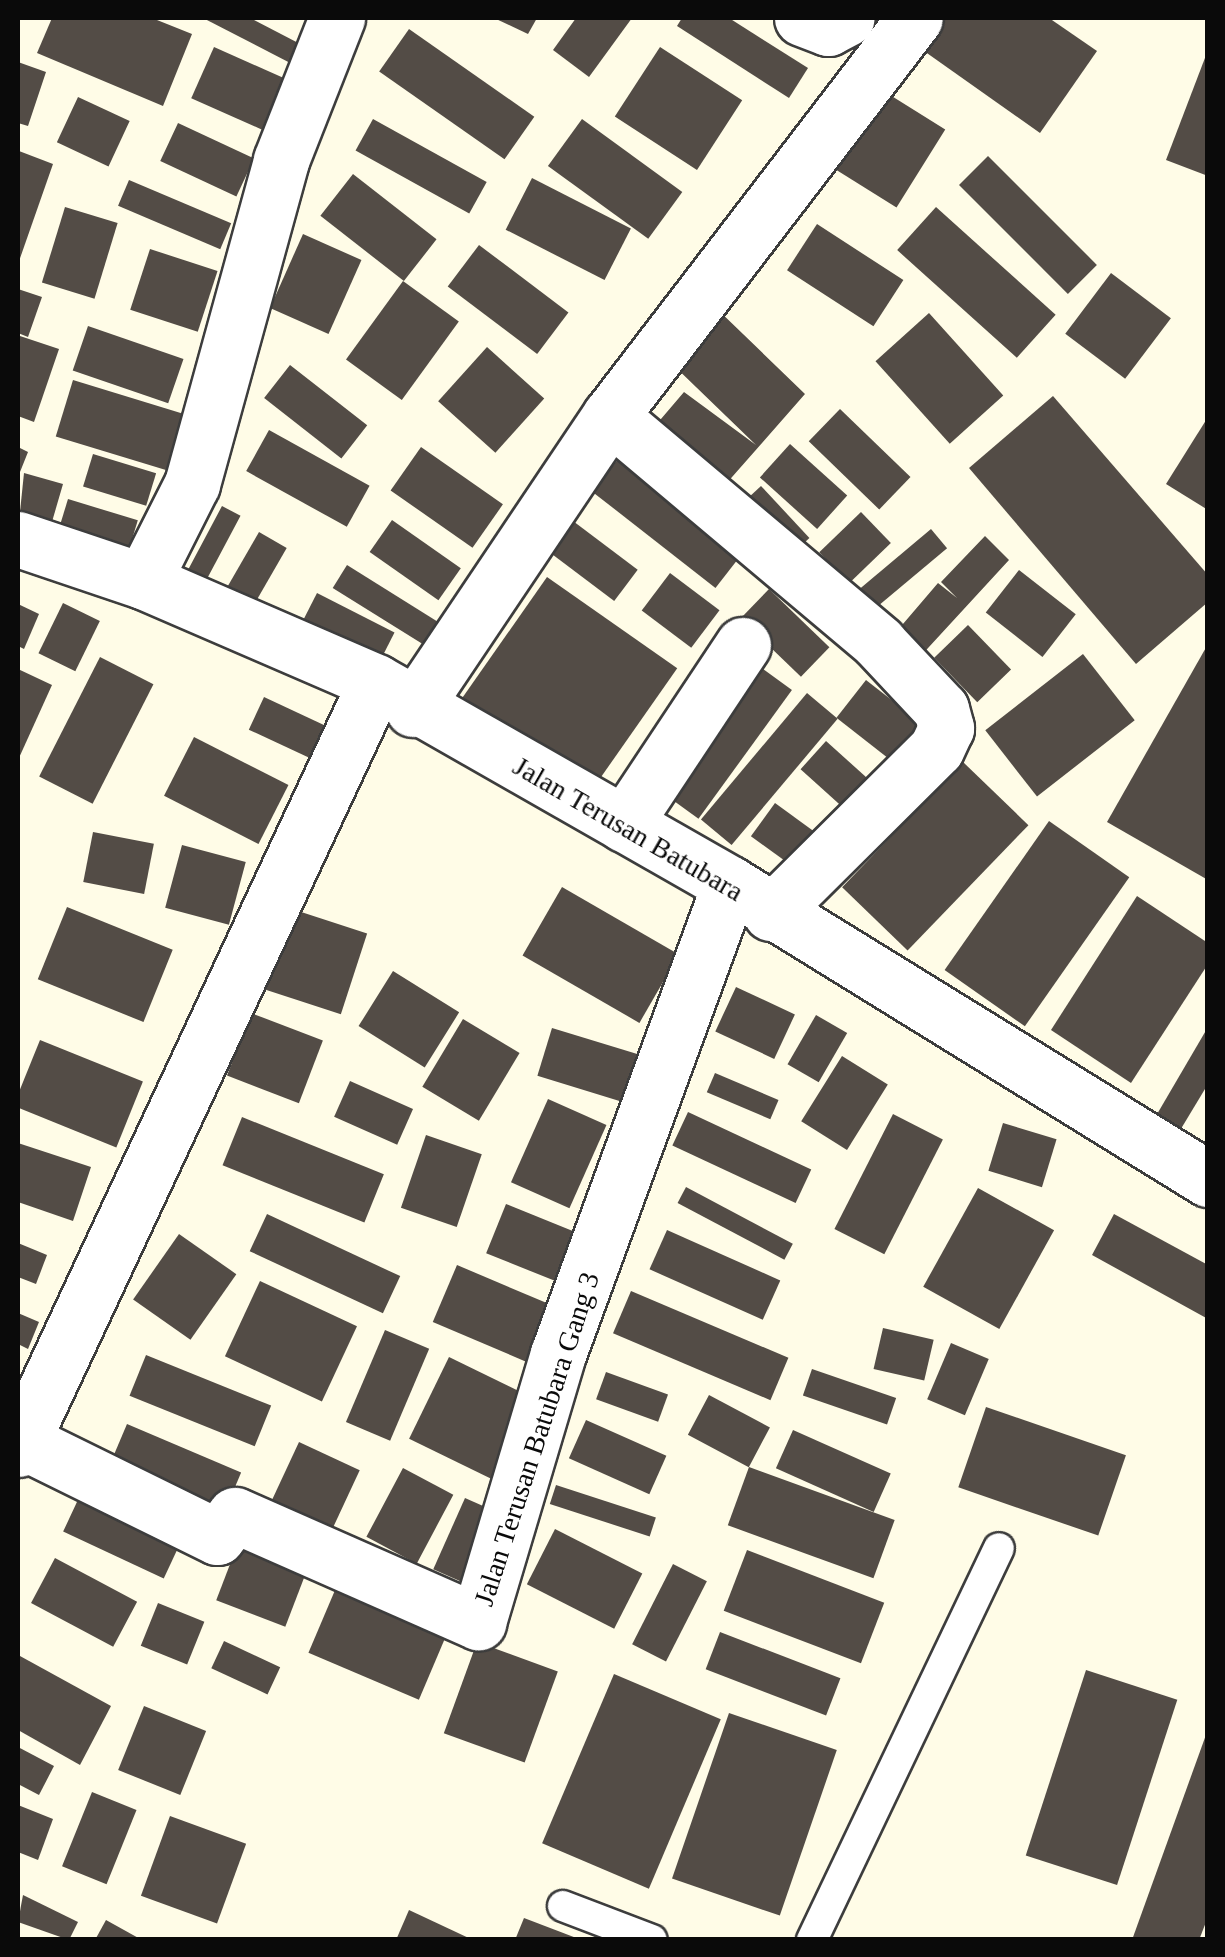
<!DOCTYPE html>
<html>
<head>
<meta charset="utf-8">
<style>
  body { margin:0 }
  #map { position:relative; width:1225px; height:1957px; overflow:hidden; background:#fffce7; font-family:Georgia,serif }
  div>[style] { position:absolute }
  .building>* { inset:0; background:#534c46; transform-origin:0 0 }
  .roads { filter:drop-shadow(2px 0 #3d3d3d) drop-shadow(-2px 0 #3d3d3d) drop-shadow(0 2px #3d3d3d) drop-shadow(0 -2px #3d3d3d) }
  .lane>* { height:30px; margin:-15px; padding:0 15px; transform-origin:15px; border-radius:15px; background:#fff }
  .street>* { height:55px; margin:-27.5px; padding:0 27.5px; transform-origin:27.5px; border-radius:27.5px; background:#fff }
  span { translate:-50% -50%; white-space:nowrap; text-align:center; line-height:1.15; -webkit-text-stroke:10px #fff; paint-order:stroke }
  .street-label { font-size:28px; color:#0a0a0a }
  .frame { position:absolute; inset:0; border:20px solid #0a0a0a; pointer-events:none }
</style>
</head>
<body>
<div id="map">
  <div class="building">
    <i style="clip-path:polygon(52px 18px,152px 18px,192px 34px,163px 106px,37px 53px)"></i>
    <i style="clip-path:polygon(203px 18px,250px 18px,306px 47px,296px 66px)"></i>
    <i style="clip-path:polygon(494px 18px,537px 18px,528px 34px)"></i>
    <i style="clip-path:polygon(576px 18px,632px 18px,589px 77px,553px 50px)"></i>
    <i style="clip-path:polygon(682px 18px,729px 18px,808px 68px,789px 98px,677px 26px)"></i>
    <i style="clip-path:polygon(946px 18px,1049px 18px,1097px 51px,1040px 133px,924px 51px)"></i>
    <i style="left:409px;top:29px;width:153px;height:52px;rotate:35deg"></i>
    <i style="left:214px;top:47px;width:80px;height:56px;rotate:24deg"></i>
    <i style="left:660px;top:47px;width:98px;height:83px;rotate:33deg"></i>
    <i style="clip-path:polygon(1208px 50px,1208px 176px,1166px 160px)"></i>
    <i style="clip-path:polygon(18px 62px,46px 72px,28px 126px,18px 123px)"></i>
    <i style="left:874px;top:85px;width:84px;height:92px;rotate:32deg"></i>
    <i style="left:78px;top:97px;width:57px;height:50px;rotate:25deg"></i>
    <i style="left:373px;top:119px;width:130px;height:36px;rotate:29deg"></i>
    <i style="left:582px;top:119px;width:124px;height:58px;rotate:36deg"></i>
    <i style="left:178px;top:123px;width:84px;height:42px;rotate:25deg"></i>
    <i style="clip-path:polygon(19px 151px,53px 164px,18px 264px,18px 155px)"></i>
    <i style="left:988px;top:156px;width:154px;height:41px;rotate:45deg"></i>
    <i style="left:353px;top:174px;width:106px;height:53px;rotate:38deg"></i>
    <i style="left:532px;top:178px;width:111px;height:58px;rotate:27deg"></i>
    <i style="left:129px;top:180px;width:111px;height:28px;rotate:23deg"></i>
    <i style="left:65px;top:207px;width:55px;height:79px;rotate:17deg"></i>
    <i style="left:936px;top:207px;width:161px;height:58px;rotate:42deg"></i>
    <i style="left:817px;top:224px;width:103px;height:55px;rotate:33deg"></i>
    <i style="left:303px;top:234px;width:64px;height:81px;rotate:24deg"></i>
    <i style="left:479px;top:245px;width:112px;height:52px;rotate:37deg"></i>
    <i style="left:150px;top:249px;width:71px;height:64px;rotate:18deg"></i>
    <i style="left:1111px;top:273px;width:75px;height:76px;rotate:37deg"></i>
    <i style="left:403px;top:281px;width:69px;height:97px;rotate:36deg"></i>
    <i style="clip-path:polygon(18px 289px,42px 297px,28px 337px,18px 333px)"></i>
    <i style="clip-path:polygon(715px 307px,805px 394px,725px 485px,655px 426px,684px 392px,756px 445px,666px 358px)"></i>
    <i style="left:929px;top:313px;width:111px;height:72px;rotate:48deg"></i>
    <i style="left:88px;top:326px;width:101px;height:47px;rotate:19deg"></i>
    <i style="clip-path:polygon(20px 336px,59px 349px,34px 422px,18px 416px)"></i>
    <i style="left:487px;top:347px;width:77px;height:73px;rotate:42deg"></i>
    <i style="left:290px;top:365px;width:98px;height:42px;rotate:38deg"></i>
    <i style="left:73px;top:380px;width:116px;height:59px;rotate:17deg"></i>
    <i style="clip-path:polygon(1053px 396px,1208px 575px,1208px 602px,1136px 664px,969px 468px)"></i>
    <i style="left:840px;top:409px;width:98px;height:45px;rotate:44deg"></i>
    <i style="clip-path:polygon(1208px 417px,1208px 510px,1166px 484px)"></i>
    <i style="left:269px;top:430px;width:115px;height:47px;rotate:29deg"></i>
    <i style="left:790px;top:444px;width:77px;height:45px;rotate:42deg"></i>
    <i style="clip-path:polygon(18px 447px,28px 452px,18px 477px)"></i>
    <i style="left:421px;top:447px;width:100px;height:53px;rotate:35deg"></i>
    <i style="left:93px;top:454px;width:66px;height:34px;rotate:17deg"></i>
    <i style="left:619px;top:458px;width:156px;height:43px;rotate:38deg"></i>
    <i style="clip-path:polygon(24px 473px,63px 484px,47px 539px,18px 531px)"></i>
    <i style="left:761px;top:486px;width:71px;height:24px;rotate:47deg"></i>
    <i style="left:68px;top:499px;width:73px;height:45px;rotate:17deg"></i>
    <i style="left:222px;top:506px;width:21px;height:96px;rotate:28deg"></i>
    <i style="left:861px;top:512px;width:43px;height:58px;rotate:46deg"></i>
    <i style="left:569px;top:518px;width:86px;height:39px;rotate:37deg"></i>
    <i style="left:392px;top:520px;width:84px;height:39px;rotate:35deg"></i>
    <i style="left:931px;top:529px;width:25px;height:110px;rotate:50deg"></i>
    <i style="left:259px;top:532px;width:32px;height:64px;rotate:30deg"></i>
    <i style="clip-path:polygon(985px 536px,1009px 560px,917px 660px,891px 638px,938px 583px,957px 598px,941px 582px)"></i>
    <i style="left:347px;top:565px;width:107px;height:27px;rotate:32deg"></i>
    <i style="left:1019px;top:570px;width:72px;height:54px;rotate:38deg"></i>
    <i style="left:670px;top:573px;width:62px;height:47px;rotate:37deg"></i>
    <i style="left:547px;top:577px;width:159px;height:157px;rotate:35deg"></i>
    <i style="left:769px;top:589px;width:84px;height:41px;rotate:44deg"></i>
    <i style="left:317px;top:593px;width:87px;height:49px;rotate:27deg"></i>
    <i style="left:63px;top:603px;width:41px;height:56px;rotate:26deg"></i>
    <i style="clip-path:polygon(18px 604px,39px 614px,24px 649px,18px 646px)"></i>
    <i style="left:968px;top:625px;width:62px;height:47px;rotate:46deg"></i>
    <i style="clip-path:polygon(1208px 644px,1208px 880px,1107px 822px)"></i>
    <i style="left:1083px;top:654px;width:84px;height:124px;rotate:52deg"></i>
    <i style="left:745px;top:656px;width:58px;height:159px;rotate:36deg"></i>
    <i style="left:100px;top:657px;width:60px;height:134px;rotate:27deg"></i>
    <i style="clip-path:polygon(18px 669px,52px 685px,18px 760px)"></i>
    <i style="left:866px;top:680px;width:82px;height:48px;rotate:38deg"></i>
    <i style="left:807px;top:693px;width:40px;height:165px;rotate:40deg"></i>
    <i style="left:264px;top:697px;width:72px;height:36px;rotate:25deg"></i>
    <i style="left:194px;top:737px;width:106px;height:66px;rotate:27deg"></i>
    <i style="left:826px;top:741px;width:62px;height:38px;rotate:42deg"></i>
    <i style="left:963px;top:762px;width:91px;height:174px;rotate:44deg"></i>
    <i style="left:775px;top:803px;width:56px;height:41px;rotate:36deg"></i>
    <i style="left:1049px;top:821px;width:98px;height:182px;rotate:35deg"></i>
    <i style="left:93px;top:832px;width:62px;height:51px;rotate:11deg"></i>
    <i style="left:182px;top:845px;width:66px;height:65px;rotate:15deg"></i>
    <i style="left:562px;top:887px;width:135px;height:79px;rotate:30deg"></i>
    <i style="clip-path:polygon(1137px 896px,1208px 943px,1208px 964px,1131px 1083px,1051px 1030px)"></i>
    <i style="left:67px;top:907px;width:114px;height:78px;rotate:22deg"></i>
    <i style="left:292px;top:909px;width:79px;height:85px;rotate:18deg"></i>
    <i style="left:393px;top:971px;width:78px;height:65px;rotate:32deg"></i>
    <i style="left:736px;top:987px;width:65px;height:49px;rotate:25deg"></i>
    <i style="left:251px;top:1013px;width:77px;height:67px;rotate:21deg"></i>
    <i style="left:816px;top:1015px;width:36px;height:57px;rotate:30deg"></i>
    <i style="left:463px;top:1019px;width:66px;height:79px;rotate:31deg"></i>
    <i style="clip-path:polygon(1208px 1027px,1208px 1084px,1170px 1147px,1146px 1133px)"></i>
    <i style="left:552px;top:1028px;width:96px;height:50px;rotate:17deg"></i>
    <i style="left:40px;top:1040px;width:111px;height:71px;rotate:22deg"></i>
    <i style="left:842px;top:1056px;width:54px;height:77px;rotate:32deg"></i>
    <i style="left:715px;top:1073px;width:69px;height:21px;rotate:23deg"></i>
    <i style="left:350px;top:1081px;width:69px;height:39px;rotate:24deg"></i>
    <i style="left:548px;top:1099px;width:64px;height:91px;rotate:24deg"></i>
    <i style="left:688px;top:1112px;width:136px;height:37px;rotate:25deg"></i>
    <i style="left:893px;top:1114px;width:56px;height:129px;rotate:27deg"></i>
    <i style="left:242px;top:1117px;width:153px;height:52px;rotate:22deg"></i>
    <i style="left:1003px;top:1123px;width:56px;height:50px;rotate:17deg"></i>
    <i style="left:426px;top:1135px;width:59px;height:77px;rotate:19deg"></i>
    <i style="clip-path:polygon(18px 1143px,91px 1167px,73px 1221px,18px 1202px)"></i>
    <i style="left:686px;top:1187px;width:121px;height:18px;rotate:28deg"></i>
    <i style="left:978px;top:1188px;width:87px;height:113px;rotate:29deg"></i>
    <i style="left:506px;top:1204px;width:76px;height:53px;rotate:22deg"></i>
    <i style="left:267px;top:1214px;width:147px;height:41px;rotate:25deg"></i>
    <i style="clip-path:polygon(1114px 1214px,1208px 1265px,1208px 1319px,1092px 1255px)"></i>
    <i style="left:667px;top:1230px;width:124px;height:43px;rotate:24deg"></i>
    <i style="left:179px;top:1234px;width:70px;height:80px;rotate:35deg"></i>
    <i style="clip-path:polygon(18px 1243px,47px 1255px,36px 1284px,18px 1277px)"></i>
    <i style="left:457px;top:1265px;width:102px;height:62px;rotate:23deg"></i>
    <i style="left:260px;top:1281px;width:107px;height:83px;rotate:25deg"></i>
    <i style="left:631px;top:1291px;width:171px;height:46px;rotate:23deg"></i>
    <i style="clip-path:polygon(18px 1313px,39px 1322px,28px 1349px,18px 1344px)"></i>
    <i style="left:883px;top:1328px;width:52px;height:42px;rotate:13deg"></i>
    <i style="left:385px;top:1330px;width:48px;height:100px;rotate:23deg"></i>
    <i style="left:951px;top:1343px;width:41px;height:61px;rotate:23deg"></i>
    <i style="left:146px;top:1355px;width:135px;height:44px;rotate:22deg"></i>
    <i style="left:449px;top:1357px;width:93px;height:91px;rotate:26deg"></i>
    <i style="left:812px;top:1369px;width:89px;height:28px;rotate:19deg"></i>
    <i style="left:606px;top:1372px;width:66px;height:29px;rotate:20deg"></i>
    <i style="left:709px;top:1395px;width:69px;height:45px;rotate:28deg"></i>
    <i style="left:986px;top:1407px;width:148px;height:85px;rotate:19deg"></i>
    <i style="left:586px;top:1420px;width:88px;height:42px;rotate:24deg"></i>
    <i style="left:127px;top:1424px;width:124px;height:54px;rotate:23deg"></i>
    <i style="left:793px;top:1430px;width:107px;height:42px;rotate:24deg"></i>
    <i style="left:299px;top:1442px;width:67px;height:76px;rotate:25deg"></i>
    <i style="left:749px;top:1467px;width:155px;height:62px;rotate:20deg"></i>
    <i style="left:403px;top:1468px;width:57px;height:78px;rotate:28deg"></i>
    <i style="left:556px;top:1485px;width:105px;height:20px;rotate:18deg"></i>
    <i style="left:83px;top:1489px;width:111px;height:47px;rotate:25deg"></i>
    <i style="left:465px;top:1498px;width:34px;height:78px;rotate:24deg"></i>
    <i style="left:555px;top:1529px;width:98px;height:62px;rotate:27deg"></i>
    <i style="left:237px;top:1546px;width:74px;height:58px;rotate:21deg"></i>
    <i style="left:747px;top:1550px;width:147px;height:65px;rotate:21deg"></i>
    <i style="left:55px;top:1558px;width:93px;height:51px;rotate:28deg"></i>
    <i style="left:673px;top:1564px;width:38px;height:90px;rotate:27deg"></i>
    <i style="left:344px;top:1569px;width:120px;height:91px;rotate:23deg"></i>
    <i style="left:158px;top:1603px;width:50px;height:46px;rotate:22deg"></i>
    <i style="left:720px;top:1632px;width:129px;height:40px;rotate:21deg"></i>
    <i style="left:224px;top:1641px;width:62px;height:30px;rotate:25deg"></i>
    <i style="left:477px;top:1642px;width:86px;height:97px;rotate:20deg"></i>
    <i style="clip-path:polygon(20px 1656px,111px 1706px,80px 1765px,18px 1730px)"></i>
    <i style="left:1086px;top:1670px;width:96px;height:195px;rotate:18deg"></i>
    <i style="left:614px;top:1674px;width:116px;height:184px;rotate:23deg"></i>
    <i style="left:144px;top:1706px;width:67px;height:69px;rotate:22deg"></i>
    <i style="left:729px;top:1713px;width:114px;height:175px;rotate:19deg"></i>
    <i style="clip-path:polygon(1207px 1732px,1208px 1917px,1199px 1940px,1132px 1940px)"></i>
    <i style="clip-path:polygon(18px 1747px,54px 1766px,39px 1795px,18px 1784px)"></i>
    <i style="left:92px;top:1792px;width:48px;height:80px;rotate:22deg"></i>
    <i style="clip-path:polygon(18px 1805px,53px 1819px,38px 1860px,18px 1852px)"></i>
    <i style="left:170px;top:1816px;width:81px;height:85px;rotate:20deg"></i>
    <i style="clip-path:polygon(23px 1895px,78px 1922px,69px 1940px,18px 1922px)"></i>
    <i style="clip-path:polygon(409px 1910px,473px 1940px,396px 1940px)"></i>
    <i style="clip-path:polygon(524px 1918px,579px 1939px,579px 1940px,515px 1940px)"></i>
    <i style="clip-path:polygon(106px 1920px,142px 1940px,95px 1940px)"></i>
  </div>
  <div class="roads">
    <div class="lane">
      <i style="left:563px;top:1906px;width:95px;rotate:20.9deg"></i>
      <i style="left:812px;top:1940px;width:434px;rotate:-64.5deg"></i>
    </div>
    <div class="street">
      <i style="left:802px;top:18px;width:28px;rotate:21deg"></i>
      <i style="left:828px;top:28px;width:21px;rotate:-28deg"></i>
      <i style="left:610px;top:416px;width:351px;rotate:40.1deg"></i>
      <i style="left:878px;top:642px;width:92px;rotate:46.8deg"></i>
      <i style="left:941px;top:709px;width:20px;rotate:75deg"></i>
      <i style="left:946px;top:728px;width:23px;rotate:115deg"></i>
      <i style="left:936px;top:749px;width:233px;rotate:135.2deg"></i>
      <i style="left:18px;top:539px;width:132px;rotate:18.6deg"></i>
      <i style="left:143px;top:581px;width:254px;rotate:23.4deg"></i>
      <i style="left:376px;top:682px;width:408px;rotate:29.7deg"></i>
      <i style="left:730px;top:884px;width:562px;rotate:31.68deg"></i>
      <i style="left:143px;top:581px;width:109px;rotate:-63.2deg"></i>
      <i style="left:192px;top:484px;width:336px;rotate:-74.6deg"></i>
      <i style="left:281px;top:160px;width:153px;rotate:-68.5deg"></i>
      <i style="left:413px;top:709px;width:353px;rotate:-56.1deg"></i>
      <i style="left:610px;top:416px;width:501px;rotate:-52.54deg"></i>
      <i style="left:624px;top:824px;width:215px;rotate:-56.4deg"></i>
      <i style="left:18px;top:1439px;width:222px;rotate:26.2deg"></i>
      <i style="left:217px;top:1537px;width:28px;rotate:-51deg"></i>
      <i style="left:235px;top:1515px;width:266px;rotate:23.8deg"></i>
      <i style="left:478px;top:1622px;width:280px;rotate:-73.4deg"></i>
      <i style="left:558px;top:1354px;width:500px;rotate:-69.9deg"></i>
      <i style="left:18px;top:1449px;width:846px;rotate:-64.98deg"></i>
    </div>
  </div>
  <div class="street-label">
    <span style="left:628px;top:829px;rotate:30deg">Jalan Terusan Batubara</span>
    <span style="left:537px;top:1439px;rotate:-72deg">Jalan Terusan Batubara Gang 3</span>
  </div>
  <div class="frame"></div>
</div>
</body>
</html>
